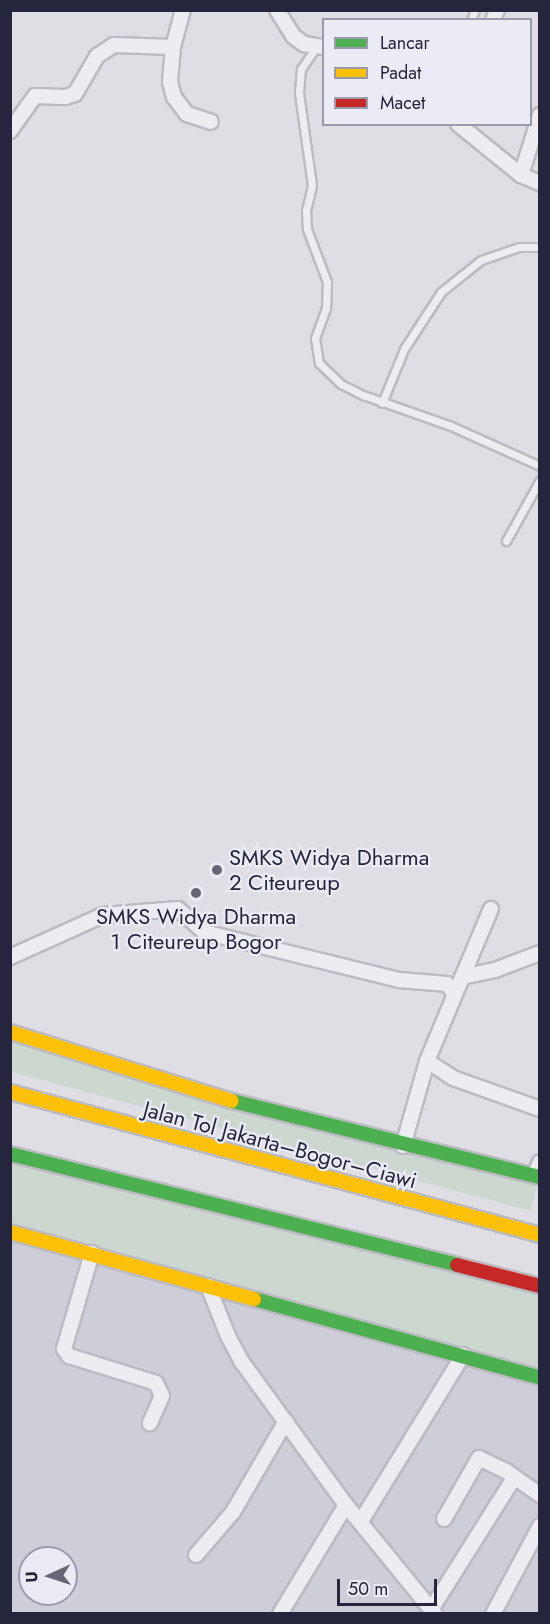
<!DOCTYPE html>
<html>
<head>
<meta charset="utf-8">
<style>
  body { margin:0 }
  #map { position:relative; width:550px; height:1624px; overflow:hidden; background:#dedee4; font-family:Jost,sans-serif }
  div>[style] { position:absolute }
  .built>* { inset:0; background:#ceced9 }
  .green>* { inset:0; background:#cbd7cf; transform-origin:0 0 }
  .roads { filter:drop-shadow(2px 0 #bbbbc1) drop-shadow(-2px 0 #bbbbc1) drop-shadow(0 2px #bbbbc1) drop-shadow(0 -2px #bbbbc1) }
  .lane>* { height:7px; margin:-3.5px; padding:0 3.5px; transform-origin:3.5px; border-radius:3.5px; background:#ededf1 }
  .street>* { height:14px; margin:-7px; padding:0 7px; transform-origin:7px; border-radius:7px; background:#ededf1 }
  .fast>* { height:14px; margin:-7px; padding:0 7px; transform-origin:7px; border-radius:7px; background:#4caf50 }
  .slow>* { height:14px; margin:-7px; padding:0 7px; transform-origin:7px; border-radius:7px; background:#ffc107 }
  .jam>* { height:14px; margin:-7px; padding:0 7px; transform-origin:7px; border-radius:7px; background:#c62828 }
  .dots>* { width:16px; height:16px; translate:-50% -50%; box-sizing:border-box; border:3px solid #eaebf4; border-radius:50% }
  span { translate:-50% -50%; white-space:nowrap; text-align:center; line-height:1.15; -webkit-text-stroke:4.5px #eaebf4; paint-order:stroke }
  .poi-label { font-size:22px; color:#25263d }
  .left { translate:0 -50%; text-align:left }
  .street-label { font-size:22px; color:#25263d }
  .frame { position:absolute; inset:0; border:12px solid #25263d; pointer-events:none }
  .legend { position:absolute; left:322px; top:18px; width:210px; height:108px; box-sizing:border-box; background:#eaebf4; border:2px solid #9b9cab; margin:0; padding:8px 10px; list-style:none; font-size:18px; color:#25263d }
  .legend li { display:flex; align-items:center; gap:12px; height:30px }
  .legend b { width:30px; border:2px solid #9b9cab }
  .north { position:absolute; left:18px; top:1546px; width:60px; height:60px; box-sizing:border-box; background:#eaebf4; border:2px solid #9b9cab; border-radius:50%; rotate:267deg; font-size:16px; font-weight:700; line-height:24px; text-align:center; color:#25263d }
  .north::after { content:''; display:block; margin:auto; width:21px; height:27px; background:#667; clip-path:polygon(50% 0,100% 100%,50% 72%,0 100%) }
  .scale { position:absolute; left:337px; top:1579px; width:100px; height:27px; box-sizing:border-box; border:3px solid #25263d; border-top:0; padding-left:8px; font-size:18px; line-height:21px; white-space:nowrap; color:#25263d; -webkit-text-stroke:4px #eaebf4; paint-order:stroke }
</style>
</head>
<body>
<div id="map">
  <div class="built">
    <i style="clip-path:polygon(evenodd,11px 1241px,539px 1357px,539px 1613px,11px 1614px,11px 1241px,30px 1558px,66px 1558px,66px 1594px,30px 1594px,30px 1558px)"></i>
  </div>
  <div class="green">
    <i style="left:10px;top:1031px;width:549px;height:39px;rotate:15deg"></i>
    <i style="clip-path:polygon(10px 1154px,539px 1286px,539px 1374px,11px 1235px)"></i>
  </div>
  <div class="roads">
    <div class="lane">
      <i style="left:471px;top:20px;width:11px;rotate:-68deg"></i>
      <i style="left:316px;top:47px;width:27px;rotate:124deg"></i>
      <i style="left:301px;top:69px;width:24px;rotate:95deg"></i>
      <i style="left:299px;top:93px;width:93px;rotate:82deg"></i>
      <i style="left:312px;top:185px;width:27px;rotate:103deg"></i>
      <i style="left:306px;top:211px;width:18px;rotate:87deg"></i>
      <i style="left:307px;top:229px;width:57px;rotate:69.3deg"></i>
      <i style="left:327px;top:282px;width:26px;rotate:92deg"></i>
      <i style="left:326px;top:308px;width:32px;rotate:110deg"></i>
      <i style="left:315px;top:338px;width:25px;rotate:81deg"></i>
      <i style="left:319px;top:363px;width:30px;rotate:44deg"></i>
      <i style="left:341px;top:384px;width:25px;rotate:27deg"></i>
      <i style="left:363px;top:395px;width:93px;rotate:19.4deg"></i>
      <i style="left:451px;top:426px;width:98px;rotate:24.2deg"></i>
      <i style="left:382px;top:403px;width:58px;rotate:-67.8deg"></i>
      <i style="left:404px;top:349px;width:68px;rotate:-57deg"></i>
      <i style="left:441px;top:292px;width:51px;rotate:-38.7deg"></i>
      <i style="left:481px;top:260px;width:40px;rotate:-18.9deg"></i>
      <i style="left:519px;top:247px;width:21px"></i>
      <i style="left:506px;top:541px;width:70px;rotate:-60.9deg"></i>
    </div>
    <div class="street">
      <i style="left:277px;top:10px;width:31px;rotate:58deg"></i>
      <i style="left:293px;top:36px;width:14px;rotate:36deg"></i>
      <i style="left:304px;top:44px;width:20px;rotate:9deg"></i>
      <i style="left:493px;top:20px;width:11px;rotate:-68deg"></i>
      <i style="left:173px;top:47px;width:38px;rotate:-75deg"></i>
      <i style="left:458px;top:124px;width:81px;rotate:39deg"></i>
      <i style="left:521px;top:175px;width:21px;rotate:23deg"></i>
      <i style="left:10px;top:131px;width:43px;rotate:-54.5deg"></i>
      <i style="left:35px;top:96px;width:30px;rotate:2deg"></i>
      <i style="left:65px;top:97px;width:10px;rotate:-17deg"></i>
      <i style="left:75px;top:94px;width:44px;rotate:-59.9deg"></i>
      <i style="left:97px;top:56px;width:20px;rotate:-33deg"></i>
      <i style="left:114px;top:45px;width:59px;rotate:1.9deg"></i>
      <i style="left:173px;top:47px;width:35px;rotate:95deg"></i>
      <i style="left:170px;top:82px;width:16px;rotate:75deg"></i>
      <i style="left:174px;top:97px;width:21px;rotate:53deg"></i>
      <i style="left:187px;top:114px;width:25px;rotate:18deg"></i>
      <i style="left:521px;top:175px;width:63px;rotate:-72.4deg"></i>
      <i style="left:10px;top:957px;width:102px;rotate:-24.3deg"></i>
      <i style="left:103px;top:915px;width:75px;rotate:-4.6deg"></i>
      <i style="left:178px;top:909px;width:35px;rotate:41deg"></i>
      <i style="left:204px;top:932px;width:202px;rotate:13.8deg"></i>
      <i style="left:400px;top:980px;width:47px;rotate:4.9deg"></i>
      <i style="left:447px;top:984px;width:11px;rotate:52deg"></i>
      <i style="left:462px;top:977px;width:34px;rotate:-12deg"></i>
      <i style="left:495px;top:970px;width:48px;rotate:-20.7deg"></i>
      <i style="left:427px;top:1061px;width:31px;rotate:33deg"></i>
      <i style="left:453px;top:1078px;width:92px;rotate:19.6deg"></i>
      <i style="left:403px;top:1146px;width:88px;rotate:-74.2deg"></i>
      <i style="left:427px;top:1061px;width:165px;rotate:-67.2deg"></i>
      <i style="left:534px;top:1176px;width:15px;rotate:-67deg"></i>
      <i style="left:92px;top:1253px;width:100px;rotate:106.3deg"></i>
      <i style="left:64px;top:1349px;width:9px;rotate:54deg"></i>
      <i style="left:69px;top:1356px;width:91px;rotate:17.2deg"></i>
      <i style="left:156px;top:1383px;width:14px;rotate:65deg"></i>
      <i style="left:162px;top:1396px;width:30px;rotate:114deg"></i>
      <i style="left:208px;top:1286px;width:54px;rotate:68.2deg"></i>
      <i style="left:228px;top:1336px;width:30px;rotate:62deg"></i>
      <i style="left:242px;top:1362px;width:177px;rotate:54deg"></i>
      <i style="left:346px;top:1505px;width:141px;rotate:50.8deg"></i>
      <i style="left:444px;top:1519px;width:70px;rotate:-60.2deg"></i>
      <i style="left:479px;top:1458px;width:30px;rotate:26deg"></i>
      <i style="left:506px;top:1471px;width:42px;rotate:35.2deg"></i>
      <i style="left:361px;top:1521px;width:195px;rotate:-58.4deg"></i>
      <i style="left:196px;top:1555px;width:57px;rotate:-49.3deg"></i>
      <i style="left:233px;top:1512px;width:105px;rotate:-59.8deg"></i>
      <i style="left:432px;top:1608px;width:154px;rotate:-57.8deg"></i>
      <i style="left:280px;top:1614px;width:127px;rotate:-58.8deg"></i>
      <i style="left:493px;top:1614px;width:100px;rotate:-61.9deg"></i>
    </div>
    <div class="fast">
      <i style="left:232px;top:1101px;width:317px;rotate:13.9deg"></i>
      <i style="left:10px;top:1154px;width:461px;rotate:13.9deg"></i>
      <i style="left:254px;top:1299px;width:297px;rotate:15.4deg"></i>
    </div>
    <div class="slow">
      <i style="left:10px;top:1032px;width:232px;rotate:17.3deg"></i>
      <i style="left:10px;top:1092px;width:549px;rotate:15.1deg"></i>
      <i style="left:10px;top:1232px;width:253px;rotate:15.4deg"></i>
    </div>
    <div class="jam">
      <i style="left:457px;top:1265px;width:86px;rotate:14.2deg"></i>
    </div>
  </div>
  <div class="dots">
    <i style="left:217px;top:870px;background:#667"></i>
    <i style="left:196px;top:893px;background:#667"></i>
  </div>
  <div class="poi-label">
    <span class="left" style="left:229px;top:870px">SMKS Widya Dharma<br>2 Citeureup</span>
    <span style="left:196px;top:929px">SMKS Widya Dharma<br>1 Citeureup Bogor</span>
  </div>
  <div class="street-label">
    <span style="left:280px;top:1145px;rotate:15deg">Jalan Tol Jakarta–Bogor–Ciawi</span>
  </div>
  <div class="frame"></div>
  <ul class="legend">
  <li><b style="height:8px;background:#4caf50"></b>Lancar</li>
  <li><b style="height:8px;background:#ffc107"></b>Padat</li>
  <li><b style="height:8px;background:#c62828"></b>Macet</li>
  </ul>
  <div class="north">U</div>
  <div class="scale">50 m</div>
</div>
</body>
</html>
